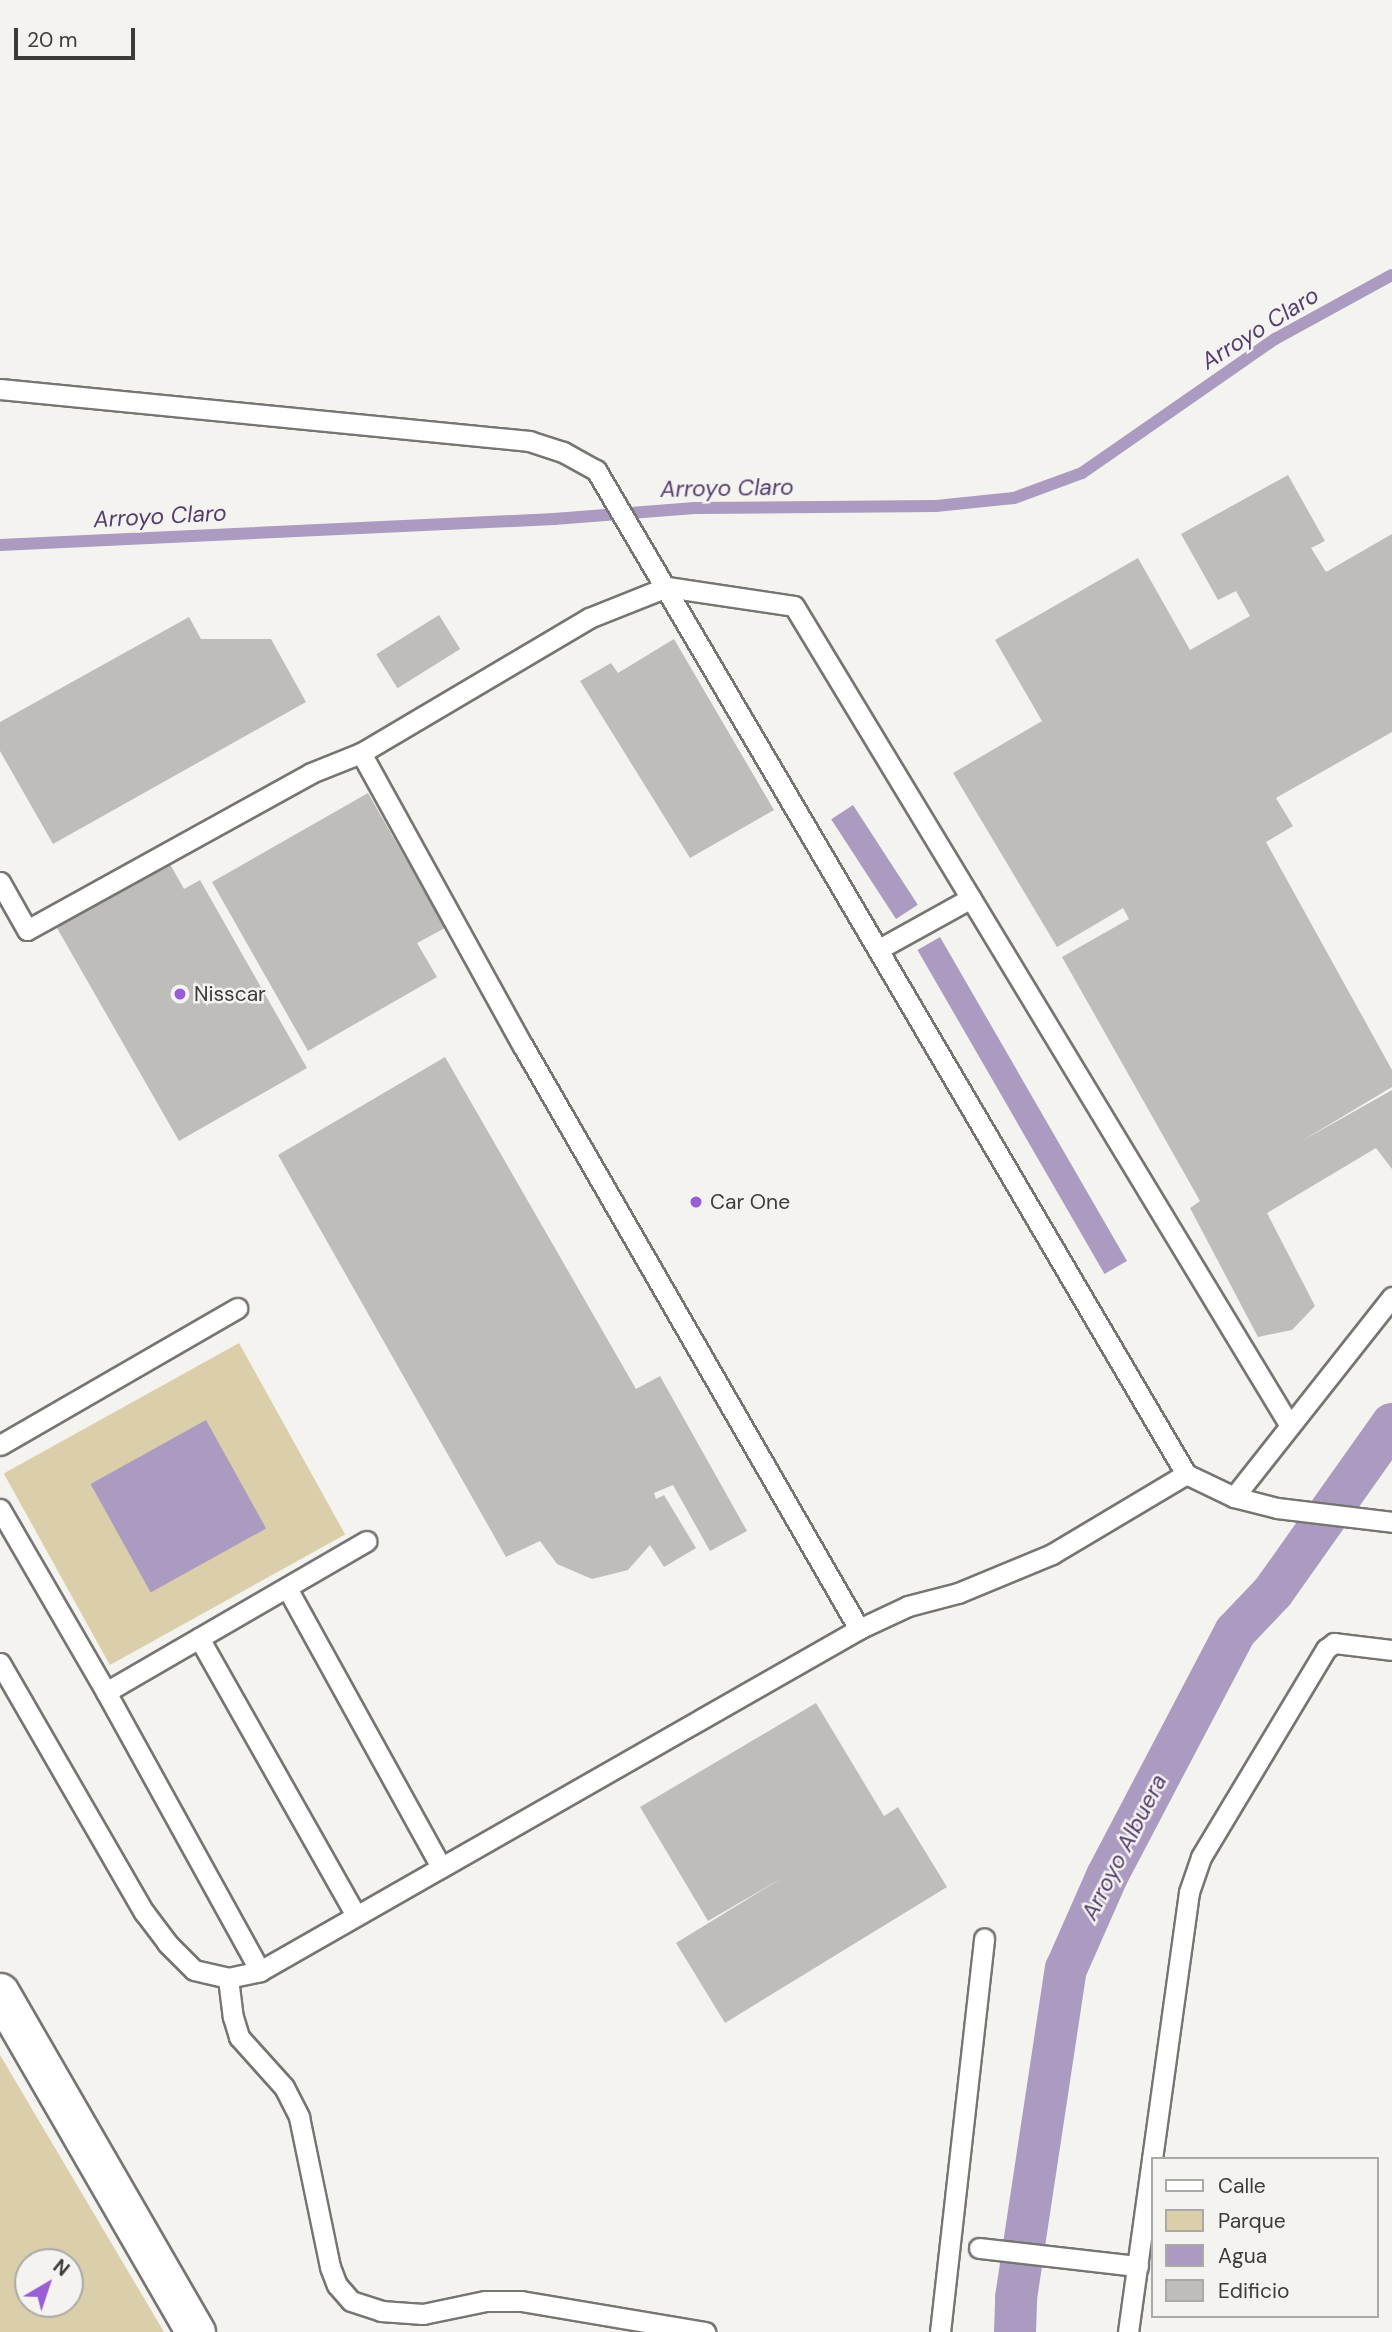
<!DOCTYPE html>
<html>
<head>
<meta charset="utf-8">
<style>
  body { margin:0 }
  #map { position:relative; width:1392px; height:2332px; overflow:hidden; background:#f4f3f0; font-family:"DM Sans",sans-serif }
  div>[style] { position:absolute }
  .green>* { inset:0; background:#dacfaa; transform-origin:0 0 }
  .water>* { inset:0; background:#ab9bc0; transform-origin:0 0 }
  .stream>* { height:12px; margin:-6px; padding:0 6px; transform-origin:6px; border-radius:6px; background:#ab9bc0 }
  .canal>* { height:42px; margin:-21px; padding:0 21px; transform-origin:21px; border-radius:21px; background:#ab9bc0 }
  .building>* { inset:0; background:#bebdba; transform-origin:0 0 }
  .roads { filter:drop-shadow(2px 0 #767572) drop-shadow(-2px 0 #767572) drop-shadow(0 2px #767572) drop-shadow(0 -2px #767572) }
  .service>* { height:19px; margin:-9.5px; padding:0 9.5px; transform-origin:9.5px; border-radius:9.5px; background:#fff }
  .tertiary>* { height:38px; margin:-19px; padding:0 19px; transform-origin:19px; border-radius:19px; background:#fff }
  .dots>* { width:19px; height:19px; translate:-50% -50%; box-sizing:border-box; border:4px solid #f4f3f0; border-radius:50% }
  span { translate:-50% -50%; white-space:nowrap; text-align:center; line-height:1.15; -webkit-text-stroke:5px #f4f3f0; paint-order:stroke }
  .poi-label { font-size:21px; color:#3c3b3a }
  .left { translate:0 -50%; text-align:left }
  .water-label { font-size:23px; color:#543c6e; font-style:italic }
  .legend { position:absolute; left:1151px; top:2157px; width:228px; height:161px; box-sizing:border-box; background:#f4f3f0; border:2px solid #aaa9a7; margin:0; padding:9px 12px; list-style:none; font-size:21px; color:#3c3b3a }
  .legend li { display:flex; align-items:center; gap:14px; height:35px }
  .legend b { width:35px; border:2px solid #aaa9a7 }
  .north { position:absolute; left:14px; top:2248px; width:70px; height:70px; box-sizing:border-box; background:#f4f3f0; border:2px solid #aaa9a7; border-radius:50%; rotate:39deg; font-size:19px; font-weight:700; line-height:28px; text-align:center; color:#3c3b3a }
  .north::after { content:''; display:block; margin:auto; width:24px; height:32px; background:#995dd4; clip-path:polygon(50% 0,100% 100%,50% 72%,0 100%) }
  .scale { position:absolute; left:14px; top:28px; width:121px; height:32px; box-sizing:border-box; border:4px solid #3c3b3a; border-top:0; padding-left:9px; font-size:21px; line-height:24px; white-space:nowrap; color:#3c3b3a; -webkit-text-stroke:5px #f4f3f0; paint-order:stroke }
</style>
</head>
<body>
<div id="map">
  <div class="green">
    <i style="left:239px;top:1343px;width:219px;height:269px;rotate:61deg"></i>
    <i style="clip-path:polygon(evenodd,0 2055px,164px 2332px,0 2332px,0 2055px,28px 2262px,70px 2262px,70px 2304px,28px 2304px,28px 2262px)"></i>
  </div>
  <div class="water">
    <i style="left:853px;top:805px;width:119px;height:26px;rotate:57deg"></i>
    <i style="left:940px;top:937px;width:374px;height:26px;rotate:60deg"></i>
    <i style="left:206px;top:1420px;width:124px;height:132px;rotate:61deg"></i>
  </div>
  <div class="stream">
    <i style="left:0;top:545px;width:555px;rotate:-2.69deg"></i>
    <i style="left:554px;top:519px;width:141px;rotate:-4.5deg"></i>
    <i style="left:695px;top:508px;width:241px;rotate:-0.5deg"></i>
    <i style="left:936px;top:506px;width:78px;rotate:-5.9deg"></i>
    <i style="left:1014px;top:498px;width:72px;rotate:-20.2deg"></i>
    <i style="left:1082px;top:473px;width:235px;rotate:-34.8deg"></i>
    <i style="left:1275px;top:339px;width:133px;rotate:-28.7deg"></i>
  </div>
  <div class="canal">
    <i style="left:1015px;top:2332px;width:34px;rotate:-88deg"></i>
    <i style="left:1016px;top:2298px;width:333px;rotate:-81.4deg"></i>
    <i style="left:1066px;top:1969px;width:102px;rotate:-66.2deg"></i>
    <i style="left:1107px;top:1876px;width:276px;rotate:-62.3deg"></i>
    <i style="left:1235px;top:1632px;width:55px;rotate:-46.5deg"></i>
    <i style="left:1273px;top:1592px;width:206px;rotate:-54.7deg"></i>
  </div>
  <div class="building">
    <i style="clip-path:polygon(1288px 475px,1325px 541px,1311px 548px,1326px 572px,1392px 534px,1392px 732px,1276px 798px,1293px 826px,1266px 842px,1392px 1070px,1392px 1087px,1300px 1142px,1392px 1090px,1392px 1169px,1376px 1148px,1267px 1213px,1315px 1306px,1292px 1330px,1258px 1337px,1190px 1208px,1200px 1201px,1062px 957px,1129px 919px,1123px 908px,1057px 947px,953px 773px,1042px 721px,995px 640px,1138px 558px,1190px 650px,1250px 616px,1236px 591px,1218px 600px,1181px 534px)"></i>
    <i style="left:439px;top:615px;width:40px;height:74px;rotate:58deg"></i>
    <i style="clip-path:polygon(189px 617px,201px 639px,271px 639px,306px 702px,53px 844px,0 751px,0 722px)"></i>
    <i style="clip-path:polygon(674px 639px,774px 810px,690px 858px,580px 681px,611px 663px,618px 673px)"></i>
    <i style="clip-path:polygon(368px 793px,445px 928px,417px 943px,437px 977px,308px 1051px,212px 882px)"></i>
    <i style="clip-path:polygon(166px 857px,184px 889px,200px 880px,307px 1068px,179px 1141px,53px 921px)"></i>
    <i style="clip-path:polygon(445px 1057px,636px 1389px,660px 1376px,747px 1531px,710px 1551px,673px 1485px,654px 1493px,656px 1499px,664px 1495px,696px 1548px,664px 1567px,650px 1545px,628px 1570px,592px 1579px,557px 1564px,540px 1541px,506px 1557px,278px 1155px)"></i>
    <i style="clip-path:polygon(816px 1703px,884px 1816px,898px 1807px,947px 1887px,725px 2023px,676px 1943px,782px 1878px,708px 1921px,640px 1807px)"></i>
  </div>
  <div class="roads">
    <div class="service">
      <i style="left:0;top:389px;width:532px;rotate:5.61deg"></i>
      <i style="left:529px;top:441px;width:36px;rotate:18deg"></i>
      <i style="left:563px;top:452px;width:38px;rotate:29deg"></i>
      <i style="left:596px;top:470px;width:1165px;rotate:59.56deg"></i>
      <i style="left:1186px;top:1474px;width:53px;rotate:25.6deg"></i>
      <i style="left:1234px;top:1497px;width:44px;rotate:14.3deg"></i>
      <i style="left:1277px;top:1508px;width:116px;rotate:6.9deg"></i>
      <i style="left:361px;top:753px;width:335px;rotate:61.1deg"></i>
      <i style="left:523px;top:1046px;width:673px;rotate:60.04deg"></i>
      <i style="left:0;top:882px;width:55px;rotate:60.6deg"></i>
      <i style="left:27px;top:930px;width:325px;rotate:-28.9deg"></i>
      <i style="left:311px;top:773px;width:54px;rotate:-21.8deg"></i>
      <i style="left:361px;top:753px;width:265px;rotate:-30.6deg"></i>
      <i style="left:589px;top:618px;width:84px;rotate:-21.7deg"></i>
      <i style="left:667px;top:587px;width:128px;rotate:8.5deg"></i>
      <i style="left:794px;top:606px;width:958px;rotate:58.83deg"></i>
      <i style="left:879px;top:949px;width:105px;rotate:-29deg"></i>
      <i style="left:0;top:1445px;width:274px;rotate:-30deg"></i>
      <i style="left:1234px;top:1497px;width:255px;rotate:-51.7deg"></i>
      <i style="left:0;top:1509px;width:211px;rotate:59.9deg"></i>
      <i style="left:106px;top:1692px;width:319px;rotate:61.1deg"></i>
      <i style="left:287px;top:1588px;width:319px;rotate:61.1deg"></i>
      <i style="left:199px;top:1638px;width:319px;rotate:60.5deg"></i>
      <i style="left:0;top:1663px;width:288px;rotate:60deg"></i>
      <i style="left:144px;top:1912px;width:39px;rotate:53deg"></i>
      <i style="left:167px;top:1943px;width:38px;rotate:45deg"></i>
      <i style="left:194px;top:1970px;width:35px;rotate:13deg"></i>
      <i style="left:228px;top:1978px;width:33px;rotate:-12deg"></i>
      <i style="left:260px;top:1971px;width:690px;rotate:-29.72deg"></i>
      <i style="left:859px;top:1629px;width:54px;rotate:-25.1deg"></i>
      <i style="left:908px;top:1606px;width:52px;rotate:-14.6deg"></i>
      <i style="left:958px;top:1593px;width:102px;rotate:-22.5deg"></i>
      <i style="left:1052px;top:1554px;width:156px;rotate:-30.8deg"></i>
      <i style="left:106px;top:1692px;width:301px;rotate:-30.1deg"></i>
      <i style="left:228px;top:1978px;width:39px;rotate:83deg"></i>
      <i style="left:233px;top:2017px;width:21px;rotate:73deg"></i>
      <i style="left:239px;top:2037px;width:67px;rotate:48deg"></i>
      <i style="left:284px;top:2087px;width:34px;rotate:63deg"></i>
      <i style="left:299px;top:2117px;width:153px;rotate:78.3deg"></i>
      <i style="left:330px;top:2267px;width:19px;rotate:69deg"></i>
      <i style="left:337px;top:2285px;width:21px;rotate:49deg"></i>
      <i style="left:351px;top:2301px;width:32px;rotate:18deg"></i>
      <i style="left:381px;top:2311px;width:42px;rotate:4.1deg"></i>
      <i style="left:423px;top:2314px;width:63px;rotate:-11.8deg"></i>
      <i style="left:485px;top:2301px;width:36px"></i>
      <i style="left:521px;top:2301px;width:187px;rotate:9.6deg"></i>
      <i style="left:1152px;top:2159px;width:270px;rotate:-82.1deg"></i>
      <i style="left:1189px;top:1892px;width:37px;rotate:-71deg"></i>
      <i style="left:1201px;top:1857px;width:243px;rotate:-59deg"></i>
      <i style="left:1326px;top:1649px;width:10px;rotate:-37deg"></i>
      <i style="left:1334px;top:1643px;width:58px;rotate:6.9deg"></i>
      <i style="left:979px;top:2248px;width:160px;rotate:6.5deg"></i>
      <i style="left:940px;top:2332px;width:396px;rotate:-83.6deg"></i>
      <i style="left:1128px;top:2332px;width:174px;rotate:-82.1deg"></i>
    </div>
    <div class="tertiary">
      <i style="left:0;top:1993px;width:392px;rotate:60deg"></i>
    </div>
  </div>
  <div class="dots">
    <i style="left:180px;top:994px;background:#995dd4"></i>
    <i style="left:696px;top:1202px;background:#995dd4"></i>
  </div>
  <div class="poi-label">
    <span class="left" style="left:194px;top:994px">Nisscar</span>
    <span class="left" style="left:710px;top:1202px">Car One</span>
  </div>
  <div class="water-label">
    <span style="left:1260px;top:328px;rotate:-32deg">Arroyo Claro</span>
    <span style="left:727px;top:488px;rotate:-1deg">Arroyo Claro</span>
    <span style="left:160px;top:516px;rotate:-3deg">Arroyo Claro</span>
    <span style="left:1124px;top:1847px;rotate:-63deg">Arroyo Albuera</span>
  </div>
  <ul class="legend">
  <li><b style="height:9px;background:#fff"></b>Calle</li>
  <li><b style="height:19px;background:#dacfaa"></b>Parque</li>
  <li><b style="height:19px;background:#ab9bc0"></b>Agua</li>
  <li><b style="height:19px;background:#bebdba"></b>Edificio</li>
  </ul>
  <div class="north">N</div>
  <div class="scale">20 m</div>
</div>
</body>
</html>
